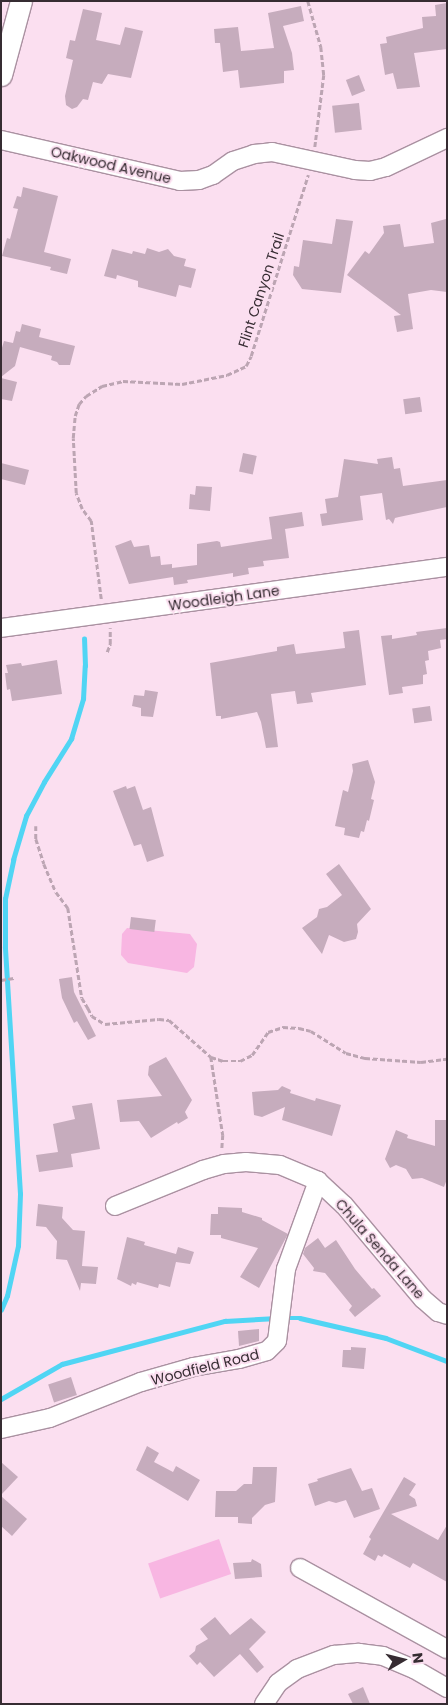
<!DOCTYPE html>
<html>
<head>
<meta charset="utf-8">
<style>
  body { margin:0 }
  #map { position:relative; width:448px; height:1705px; overflow:hidden; background:#fbdff0; font-family:Poppins,sans-serif }
  div>[style] { position:absolute }
  .green>* { inset:0; background:#f8b6e2; transform-origin:0 0 }
  .stream>* { height:4.5px; margin:-2.25px; padding:0 2.25px; transform-origin:2.25px; border-radius:2.25px; background:#50d5f4 }
  .building>* { inset:0; background:#c6acbd; transform-origin:0 0 }
  .path>* { height:2.5px; margin-top:-1.25px; transform-origin:0; background:repeating-linear-gradient(90deg,#bca5b3 0 5px,transparent 0 7.5px) }
  .roads { filter:drop-shadow(1px 0 #aa91a1) drop-shadow(-1px 0 #aa91a1) drop-shadow(0 1px #aa91a1) drop-shadow(0 -1px #aa91a1) }
  .minor>* { height:18px; margin:-9px; padding:0 9px; transform-origin:9px; border-radius:9px; background:#fff }
  .tertiary>* { height:21px; margin:-10.5px; padding:0 10.5px; transform-origin:10.5px; border-radius:10.5px; background:#fff }
  span { translate:-50% -50%; white-space:nowrap; text-align:center; line-height:1.15; -webkit-text-stroke:4px #fbdff0; paint-order:stroke }
  .street-label { font-size:14px; color:#362c32 }
  .frame { position:absolute; inset:0; border:2px solid #362c32; pointer-events:none }
  .north { position:absolute; left:378px; top:1635px; width:50px; height:50px; -webkit-text-stroke:4px #fbdff0; paint-order:stroke; rotate:82deg; font-size:14px; font-weight:700; line-height:20px; text-align:center; color:#362c32 }
  .north::after { content:''; display:block; margin:auto; width:18px; height:22px; background:#362c32; clip-path:polygon(50% 0,100% 100%,50% 72%,0 100%) }
</style>
</head>
<body>
<div id="map">
  <div class="green">
    <i style="clip-path:polygon(127px 928px,190px 934px,197px 944px,194px 967px,187px 973px,128px 963px,121px 955px,122px 934px)"></i>
    <i style="left:219px;top:1539px;width:37px;height:75px;rotate:71deg"></i>
  </div>
  <div class="stream">
    <i style="left:1px;top:1310px;width:15px;rotate:-67deg"></i>
    <i style="left:7px;top:1296px;width:51px;rotate:-77.6deg"></i>
    <i style="left:18px;top:1246px;width:52px;rotate:-87.8deg"></i>
    <i style="left:20px;top:1194px;width:247px;rotate:-93.5deg"></i>
    <i style="left:5px;top:947px;width:48px;rotate:-90deg"></i>
    <i style="left:5px;top:899px;width:40px;rotate:-78deg"></i>
    <i style="left:13px;top:860px;width:46px;rotate:-73.5deg"></i>
    <i style="left:26px;top:816px;width:38px;rotate:-62deg"></i>
    <i style="left:44px;top:782px;width:51px;rotate:-57.9deg"></i>
    <i style="left:71px;top:739px;width:42px;rotate:-73.3deg"></i>
    <i style="left:83px;top:699px;width:33px;rotate:-87deg"></i>
    <i style="left:85px;top:666px;width:27px;rotate:-92deg"></i>
    <i style="left:284px;top:1318px;width:16px"></i>
    <i style="left:300px;top:1318px;width:88px;rotate:13.1deg"></i>
    <i style="left:386px;top:1338px;width:65px;rotate:20.7deg"></i>
    <i style="left:1px;top:1399px;width:70px;rotate:-29.8deg"></i>
    <i style="left:62px;top:1364px;width:169px;rotate:-14.8deg"></i>
    <i style="left:225px;top:1321px;width:52px;rotate:-3.3deg"></i>
  </div>
  <div class="building">
    <i style="clip-path:polygon(447px 3px,447px 49px,414px 53px,420px 87px,397px 89px,393px 73px,385px 75px,380px 44px,387px 43px,386px 37px,423px 28px,422px 17px,436px 16px,435px 5px)"></i>
    <i style="clip-path:polygon(301px 6px,304px 21px,283px 26px,292px 53px,294px 70px,284px 71px,284px 83px,240px 88px,238px 70px,223px 72px,220px 43px,215px 43px,214px 29px,238px 27px,241px 51px,274px 48px,268px 13px)"></i>
    <i style="clip-path:polygon(83px 9px,102px 13px,96px 40px,120px 45px,125px 27px,143px 31px,131px 78px,108px 74px,102px 84px,93px 82px,88px 100px,83px 99px,77px 107px,72px 109px,66px 105px,65px 96px,73px 60px,66px 58px,70px 40px,75px 41px)"></i>
    <i style="left:359px;top:75px;width:17px;height:14px;rotate:69deg"></i>
    <i style="left:359px;top:103px;width:27px;height:27px;rotate:84deg"></i>
    <i style="clip-path:polygon(23px 187px,58px 196px,44px 252px,71px 259px,67px 274px,50px 270px,51px 267px,2px 256px,7px 238px,10px 239px,18px 209px,13px 208px,17px 196px,21px 197px)"></i>
    <i style="clip-path:polygon(336px 219px,353px 221px,341px 293px,302px 289px,293px 275px,294px 266px,299px 267px,303px 240px,332px 244px)"></i>
    <i style="clip-path:polygon(446px 219px,447px 292px,431px 290px,408px 294px,413px 329px,397px 332px,394px 316px,401px 315px,347px 275px,365px 251px,369px 254px,384px 233px,383px 226px,400px 224px,404px 247px,434px 243px,431px 223px)"></i>
    <i style="clip-path:polygon(147px 248px,159px 252px,168px 249px,174px 256px,186px 259px,184px 266px,196px 269px,191px 288px,179px 285px,176px 297px,138px 287px,138px 281px,117px 275px,116px 279px,104px 276px,112px 249px,132px 254px,133px 251px,145px 254px)"></i>
    <i style="clip-path:polygon(22px 324px,41px 329px,39px 337px,75px 346px,70px 365px,59px 365px,57px 362px,51px 360px,52px 356px,20px 347px,15px 366px,1px 377px,1px 351px,4px 341px,13px 343px,16px 331px,20px 332px)"></i>
    <i style="clip-path:polygon(1px 378px,17px 382px,12px 401px,1px 399px)"></i>
    <i style="left:420px;top:397px;width:15px;height:17px;rotate:82deg"></i>
    <i style="left:243px;top:453px;width:14px;height:19px;rotate:12deg"></i>
    <i style="clip-path:polygon(392px 457px,394px 469px,400px 468px,403px 486px,447px 480px,447px 507px,399px 517px,395px 518px,393px 524px,389px 519px,386px 520px,382px 493px,360px 496px,363px 520px,322px 526px,320px 514px,327px 513px,325px 499px,338px 497px,344px 459px,378px 464px,377px 459px)"></i>
    <i style="clip-path:polygon(1px 463px,29px 470px,25px 485px,1px 479px)"></i>
    <i style="clip-path:polygon(196px 486px,212px 487px,210px 511px,189px 509px,190px 494px,195px 495px)"></i>
    <i style="clip-path:polygon(302px 512px,304px 526px,285px 529px,289px 558px,263px 561px,264px 566px,248px 568px,249px 574px,233px 577px,233px 573px,187px 580px,188px 583px,174px 585px,173px 577px,129px 584px,115px 546px,131px 540px,134px 547px,149px 545px,151px 557px,160px 556px,161px 565px,172px 564px,172px 568px,197px 565px,197px 544px,217px 541px,220px 542px,221px 547px,272px 539px,269px 517px)"></i>
    <i style="clip-path:polygon(447px 628px,447px 639px,440px 640px,441px 648px,428px 651px,429px 660px,425px 661px,427px 674px,423px 675px,423px 684px,402px 687px,403px 693px,389px 695px,381px 636px,392px 635px,392px 639px,417px 635px,416px 632px)"></i>
    <i style="clip-path:polygon(359px 630px,366px 685px,311px 693px,313px 702px,297px 704px,295px 691px,271px 694px,278px 747px,266px 748px,261px 722px,257px 712px,221px 719px,221px 716px,216px 716px,210px 663px,277px 651px,277px 647px,294px 644px,296px 654px,345px 648px,343px 632px)"></i>
    <i style="clip-path:polygon(57px 660px,62px 694px,12px 701px,10px 689px,7px 690px,5px 673px,8px 673px,6px 665px,21px 663px,22px 666px)"></i>
    <i style="clip-path:polygon(145px 690px,158px 692px,153px 717px,141px 716px,141px 708px,132px 706px,134px 695px,144px 696px)"></i>
    <i style="left:430px;top:706px;width:15px;height:18px;rotate:82deg"></i>
    <i style="clip-path:polygon(368px 760px,375px 782px,371px 799px,374px 800px,369px 821px,367px 820px,364px 832px,361px 831px,359px 838px,344px 835px,345px 828px,335px 826px,343px 790px,348px 792px,353px 771px,352px 764px)"></i>
    <i style="clip-path:polygon(126px 786px,127px 789px,135px 786px,143px 810px,151px 807px,164px 856px,147px 862px,141px 844px,134px 846px,113px 791px)"></i>
    <i style="clip-path:polygon(339px 864px,371px 909px,357px 924px,358px 932px,356px 939px,344px 942px,329px 935px,322px 954px,302px 928px,317px 917px,319px 909px,327px 907px,342px 895px,326px 874px)"></i>
    <i style="left:131px;top:917px;width:25px;height:12px;rotate:7deg"></i>
    <i style="clip-path:polygon(72px 977px,74px 992px,96px 1036px,88px 1040px,77px 1021px,74px 1023px,62px 998px,59px 979px)"></i>
    <i style="clip-path:polygon(166px 1057px,192px 1100px,185px 1112px,188px 1118px,178px 1124px,177px 1122px,151px 1138px,139px 1121px,120px 1122px,117px 1100px,162px 1096px,148px 1075px,149px 1066px)"></i>
    <i style="clip-path:polygon(282px 1086px,291px 1090px,290px 1093px,315px 1101px,316px 1098px,341px 1105px,332px 1136px,282px 1120px,285px 1107px,262px 1117px,254px 1115px,252px 1092px,278px 1090px)"></i>
    <i style="clip-path:polygon(92px 1103px,100px 1149px,71px 1154px,73px 1167px,39px 1172px,36px 1155px,58px 1152px,53px 1124px,75px 1119px,72px 1106px)"></i>
    <i style="clip-path:polygon(435px 1120px,447px 1120px,447px 1179px,444px 1187px,422px 1178px,412px 1179px,406px 1169px,396px 1165px,390px 1168px,385px 1159px,396px 1130px,408px 1135px,407px 1138px,435px 1146px)"></i>
    <i style="clip-path:polygon(38px 1204px,63px 1207px,62px 1218px,73px 1230px,85px 1231px,82px 1266px,98px 1267px,96px 1284px,81px 1283px,80px 1291px,67px 1260px,56px 1259px,57px 1241px,46px 1227px,36px 1226px)"></i>
    <i style="clip-path:polygon(218px 1207px,242px 1208px,242px 1212px,262px 1218px,262px 1220px,288px 1234px,259px 1288px,240px 1277px,258px 1248px,221px 1238px,221px 1235px,210px 1235px,211px 1214px,218px 1214px)"></i>
    <i style="clip-path:polygon(127px 1237px,145px 1242px,144px 1245px,176px 1254px,178px 1247px,194px 1252px,190px 1264px,176px 1262px,170px 1287px,159px 1284px,158px 1288px,137px 1282px,136px 1285px,132px 1283px,131px 1286px,117px 1279px)"></i>
    <i style="clip-path:polygon(318px 1238px,325px 1248px,336px 1240px,355px 1269px,372px 1289px,374px 1288px,381px 1296px,355px 1317px,349px 1310px,352px 1306px,325px 1273px,313px 1271px,314px 1268px,303px 1254px,305px 1248px)"></i>
    <i style="clip-path:polygon(259px 1329px,259px 1341px,239px 1346px,238px 1331px)"></i>
    <i style="clip-path:polygon(351px 1347px,366px 1348px,364px 1369px,342px 1367px,343px 1350px,351px 1350px)"></i>
    <i style="left:71px;top:1377px;width:19px;height:24px;rotate:72deg"></i>
    <i style="clip-path:polygon(147px 1446px,159px 1453px,154px 1462px,173px 1472px,176px 1466px,200px 1480px,188px 1501px,136px 1470px)"></i>
    <i style="clip-path:polygon(1px 1462px,18px 1477px,1px 1495px)"></i>
    <i style="clip-path:polygon(253px 1467px,277px 1467px,275px 1502px,265px 1505px,252px 1518px,252px 1524px,238px 1523px,238px 1517px,215px 1517px,216px 1491px,236px 1491px,244px 1484px,252px 1484px)"></i>
    <i style="clip-path:polygon(351px 1468px,362px 1491px,372px 1488px,380px 1509px,354px 1518px,346px 1500px,336px 1503px,329px 1501px,315px 1506px,308px 1484px,318px 1481px,317px 1479px)"></i>
    <i style="clip-path:polygon(404px 1477px,416px 1484px,409px 1495px,415px 1499px,417px 1506px,391px 1514px,438px 1540px,447px 1525px,447px 1582px,413px 1563px,410px 1568px,384px 1554px,382px 1557px,378px 1555px,375px 1561px,363px 1554px,371px 1539px,369px 1537px)"></i>
    <i style="clip-path:polygon(1px 1496px,27px 1519px,12px 1536px,1px 1526px)"></i>
    <i style="clip-path:polygon(252px 1559px,261px 1564px,262px 1577px,235px 1579px,233px 1563px,251px 1562px)"></i>
    <i style="clip-path:polygon(215px 1617px,230px 1635px,251px 1618px,266px 1632px,249px 1649px,264px 1667px,257px 1673px,240px 1654px,214px 1677px,200px 1662px,197px 1665px,189px 1656px,195px 1651px,196px 1646px,208px 1639px,200px 1629px)"></i>
    <i style="clip-path:polygon(363px 1687px,370px 1704px,353px 1704px,348px 1694px)"></i>
  </div>
  <div class="path">
    <i style="left:308px;top:1px;width:48px;rotate:74.2deg"></i>
    <i style="left:321px;top:47px;width:28px;rotate:84deg"></i>
    <i style="left:324px;top:75px;width:73px;rotate:97.1deg"></i>
    <i style="left:101px;top:599px;width:79px;rotate:-97.3deg"></i>
    <i style="left:91px;top:521px;width:15px;rotate:-127deg"></i>
    <i style="left:82px;top:509px;width:17px;rotate:-111deg"></i>
    <i style="left:76px;top:493px;width:55px;rotate:-93.1deg"></i>
    <i style="left:73px;top:438px;width:22px;rotate:-85deg"></i>
    <i style="left:75px;top:416px;width:13px;rotate:-72deg"></i>
    <i style="left:79px;top:404px;width:11px;rotate:-49deg"></i>
    <i style="left:86px;top:396px;width:19px;rotate:-32deg"></i>
    <i style="left:102px;top:386px;width:22px;rotate:-13deg"></i>
    <i style="left:123px;top:381px;width:59px;rotate:2.9deg"></i>
    <i style="left:182px;top:384px;width:46px;rotate:-11.3deg"></i>
    <i style="left:227px;top:375px;width:21px;rotate:-25deg"></i>
    <i style="left:246px;top:366px;width:11px;rotate:-63deg"></i>
    <i style="left:251px;top:356px;width:190px;rotate:-72.5deg"></i>
    <i style="left:107px;top:652px;width:9px;rotate:-69deg"></i>
    <i style="left:110px;top:644px;width:16px;rotate:-90deg"></i>
    <i style="left:36px;top:826px;width:13px;rotate:90deg"></i>
    <i style="left:36px;top:839px;width:26px;rotate:72deg"></i>
    <i style="left:44px;top:864px;width:30px;rotate:67deg"></i>
    <i style="left:56px;top:892px;width:20px;rotate:53deg"></i>
    <i style="left:68px;top:908px;width:91px;rotate:81.2deg"></i>
    <i style="left:82px;top:998px;width:12px;rotate:59deg"></i>
    <i style="left:88px;top:1008px;width:9px;rotate:63deg"></i>
    <i style="left:92px;top:1016px;width:15px;rotate:32deg"></i>
    <i style="left:105px;top:1024px;width:54px;rotate:-5.3deg"></i>
    <i style="left:159px;top:1019px;width:10px;rotate:6deg"></i>
    <i style="left:169px;top:1020px;width:56px;rotate:41.4deg"></i>
    <i style="left:211px;top:1057px;width:79px;rotate:81.3deg"></i>
    <i style="left:223px;top:1135px;width:14px;rotate:94deg"></i>
    <i style="left:1px;top:980px;width:13px;rotate:-9deg"></i>
    <i style="left:211px;top:1057px;width:13px;rotate:18deg"></i>
    <i style="left:223px;top:1061px;width:17px"></i>
    <i style="left:240px;top:1061px;width:13px;rotate:-27deg"></i>
    <i style="left:252px;top:1055px;width:28px;rotate:-55deg"></i>
    <i style="left:268px;top:1032px;width:16px;rotate:-18deg"></i>
    <i style="left:283px;top:1027px;width:16px;rotate:4deg"></i>
    <i style="left:299px;top:1028px;width:12px;rotate:14deg"></i>
    <i style="left:311px;top:1031px;width:41px;rotate:32.2deg"></i>
    <i style="left:346px;top:1053px;width:20px;rotate:15deg"></i>
    <i style="left:365px;top:1058px;width:56px;rotate:4.1deg"></i>
    <i style="left:421px;top:1062px;width:26px;rotate:-7deg"></i>
  </div>
  <div class="roads">
    <div class="minor">
      <i style="left:1px;top:140px;width:184px;rotate:12.9deg"></i>
      <i style="left:180px;top:181px;width:19px;rotate:-3deg"></i>
      <i style="left:199px;top:180px;width:15px;rotate:-20deg"></i>
      <i style="left:213px;top:175px;width:24px;rotate:-35deg"></i>
      <i style="left:233px;top:161px;width:22px;rotate:-18deg"></i>
      <i style="left:254px;top:154px;width:18px;rotate:-6deg"></i>
      <i style="left:272px;top:152px;width:85px;rotate:12.2deg"></i>
      <i style="left:355px;top:170px;width:15px;rotate:4deg"></i>
      <i style="left:370px;top:171px;width:16px;rotate:-14deg"></i>
      <i style="left:386px;top:167px;width:68px;rotate:-25.4deg"></i>
      <i style="left:1px;top:628px;width:450px;rotate:-7.8deg"></i>
      <i style="left:115px;top:1206px;width:95px;rotate:-22.2deg"></i>
      <i style="left:203px;top:1170px;width:22px;rotate:-16deg"></i>
      <i style="left:224px;top:1164px;width:22px;rotate:-5deg"></i>
      <i style="left:246px;top:1162px;width:34px;rotate:5deg"></i>
      <i style="left:280px;top:1165px;width:41px;rotate:22.8deg"></i>
      <i style="left:318px;top:1181px;width:35px;rotate:43deg"></i>
      <i style="left:344px;top:1205px;width:123px;rotate:50deg"></i>
      <i style="left:423px;top:1299px;width:20px;rotate:41deg"></i>
      <i style="left:438px;top:1312px;width:9px;rotate:18deg"></i>
      <i style="left:1px;top:1429px;width:50px;rotate:-12.7deg"></i>
      <i style="left:50px;top:1418px;width:98px;rotate:-21.6deg"></i>
      <i style="left:141px;top:1382px;width:54px;rotate:-16.1deg"></i>
      <i style="left:193px;top:1367px;width:47px;rotate:-9.9deg"></i>
      <i style="left:239px;top:1359px;width:29px;rotate:-16deg"></i>
      <i style="left:267px;top:1351px;width:14px;rotate:-45deg"></i>
      <i style="left:277px;top:1341px;width:73px;rotate:-82.9deg"></i>
      <i style="left:286px;top:1269px;width:94px;rotate:-70deg"></i>
      <i style="left:300px;top:1568px;width:168px;rotate:28.9deg"></i>
      <i style="left:264px;top:1704px;width:25px;rotate:-56deg"></i>
      <i style="left:278px;top:1683px;width:24px;rotate:-36deg"></i>
      <i style="left:297px;top:1669px;width:40px;rotate:-21deg"></i>
      <i style="left:334px;top:1655px;width:25px;rotate:-5deg"></i>
      <i style="left:359px;top:1653px;width:24px;rotate:7deg"></i>
      <i style="left:383px;top:1656px;width:34px;rotate:23deg"></i>
      <i style="left:414px;top:1669px;width:38px;rotate:30deg"></i>
    </div>
    <div class="tertiary">
      <i style="left:1px;top:75px;width:77px;rotate:-74.9deg"></i>
    </div>
  </div>
  <div class="street-label">
    <span style="left:111px;top:165px;rotate:13deg">Oakwood Avenue</span>
    <span style="left:261px;top:290px;rotate:-72deg">Flint Canyon Trail</span>
    <span style="left:224px;top:598px;rotate:-8deg">Woodleigh Lane</span>
    <span style="left:380px;top:1249px;rotate:49deg">Chula Senda Lane</span>
    <span style="left:205px;top:1367px;rotate:-14deg">Woodfield Road</span>
  </div>
  <div class="frame"></div>
  <div class="north">N</div>
</div>
</body>
</html>
